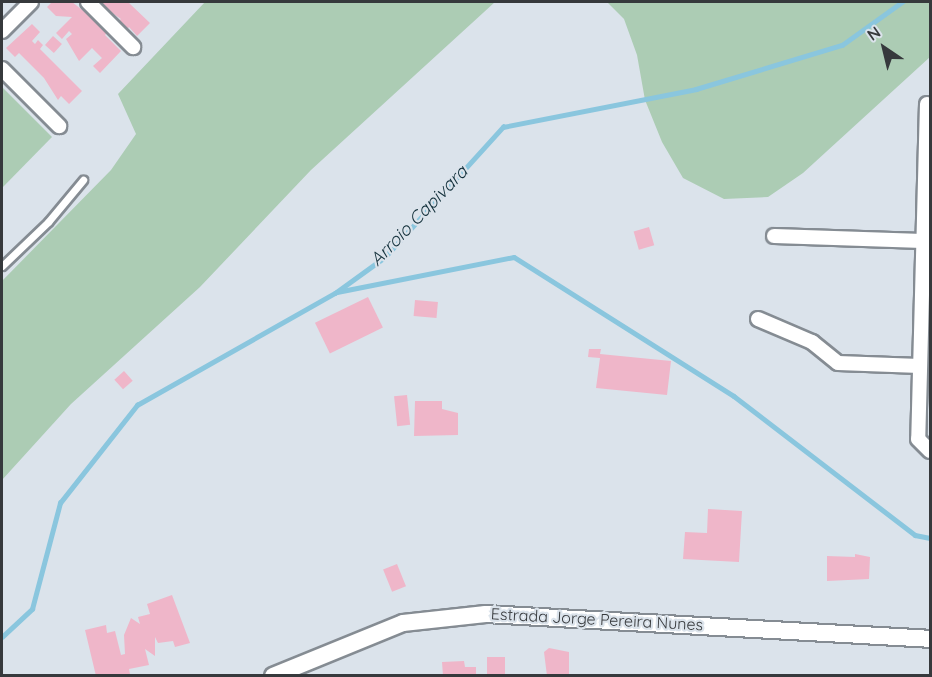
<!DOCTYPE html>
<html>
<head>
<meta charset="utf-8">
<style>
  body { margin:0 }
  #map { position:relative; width:932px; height:677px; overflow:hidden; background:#dbe3eb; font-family:Quicksand,sans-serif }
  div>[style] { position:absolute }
  .green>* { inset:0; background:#acccb4 }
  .stream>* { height:4.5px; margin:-2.25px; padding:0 2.25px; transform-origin:2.25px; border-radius:2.25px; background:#8ac6de }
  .building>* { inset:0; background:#efb6c9; transform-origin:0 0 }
  .roads { filter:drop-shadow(2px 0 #858c93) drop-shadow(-2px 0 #858c93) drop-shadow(0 2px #858c93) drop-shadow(0 -2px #858c93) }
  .service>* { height:7px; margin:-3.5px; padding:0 3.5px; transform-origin:3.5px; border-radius:3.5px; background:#fff }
  .minor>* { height:14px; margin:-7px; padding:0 7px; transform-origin:7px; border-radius:7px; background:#fff }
  .tertiary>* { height:16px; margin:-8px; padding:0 8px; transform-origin:8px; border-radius:8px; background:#fff }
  span { translate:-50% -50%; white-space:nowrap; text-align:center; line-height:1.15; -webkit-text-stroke:4.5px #dbe3eb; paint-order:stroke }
  .street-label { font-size:16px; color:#36393c }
  .water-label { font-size:18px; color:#13303b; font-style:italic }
  .frame { position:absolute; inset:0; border:3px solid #36393c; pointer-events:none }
  .north { position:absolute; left:854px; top:18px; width:60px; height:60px; -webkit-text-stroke:4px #dbe3eb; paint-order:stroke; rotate:325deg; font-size:16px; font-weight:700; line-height:24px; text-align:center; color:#36393c }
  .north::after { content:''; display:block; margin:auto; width:21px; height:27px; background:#36393c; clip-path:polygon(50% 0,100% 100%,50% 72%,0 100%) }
</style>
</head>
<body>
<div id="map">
  <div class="green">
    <i style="clip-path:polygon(205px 2px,495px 2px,311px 170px,200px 287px,71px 404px,2px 480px,2px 281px,111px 170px,136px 134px,118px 94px)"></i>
    <i style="clip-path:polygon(607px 2px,930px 2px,930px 57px,803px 173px,768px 197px,724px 199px,683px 178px,662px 142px,645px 100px,637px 55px,624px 19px)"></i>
    <i style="clip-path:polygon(2px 87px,52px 137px,2px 188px)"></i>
  </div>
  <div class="stream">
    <i style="left:337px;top:292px;width:180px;rotate:-11.2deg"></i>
    <i style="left:514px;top:257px;width:260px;rotate:32.3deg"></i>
    <i style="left:734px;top:396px;width:228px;rotate:37.5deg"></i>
    <i style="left:915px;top:535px;width:15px;rotate:11deg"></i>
    <i style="left:2px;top:637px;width:41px;rotate:-43deg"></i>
    <i style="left:32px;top:609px;width:110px;rotate:-75.2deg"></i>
    <i style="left:60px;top:503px;width:125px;rotate:-51.8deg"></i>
    <i style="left:137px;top:405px;width:227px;rotate:-29.5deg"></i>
    <i style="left:335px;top:293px;width:62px;rotate:-35.8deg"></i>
    <i style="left:385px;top:257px;width:176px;rotate:-47.8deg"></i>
    <i style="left:503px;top:127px;width:197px;rotate:-11.1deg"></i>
    <i style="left:696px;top:89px;width:152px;rotate:-16.8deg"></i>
    <i style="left:842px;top:45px;width:74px;rotate:-35.6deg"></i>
  </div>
  <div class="building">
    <i style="clip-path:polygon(52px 2px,72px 2px,109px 31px,105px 35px,121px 51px,100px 73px,93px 66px,102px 58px,92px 48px,79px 61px,66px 39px,72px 34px,69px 31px,62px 39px,56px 33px,72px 17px,56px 16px,47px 7px)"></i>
    <i style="clip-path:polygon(104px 2px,128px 2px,150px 23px,137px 36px,129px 27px,126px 31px,117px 22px,121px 19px,100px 5px)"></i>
    <i style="clip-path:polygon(32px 24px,40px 32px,32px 41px,35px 44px,38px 40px,43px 45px,40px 49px,82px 91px,69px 104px,61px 96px,58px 100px,44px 78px,19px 53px,15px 57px,6px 48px)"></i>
    <i style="left:53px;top:36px;width:12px;height:12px;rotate:42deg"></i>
    <i style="left:649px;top:227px;width:19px;height:16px;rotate:74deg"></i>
    <i style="left:368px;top:297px;width:34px;height:59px;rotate:64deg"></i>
    <i style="left:415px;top:300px;width:23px;height:16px;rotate:5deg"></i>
    <i style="clip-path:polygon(589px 349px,601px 349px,600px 354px,671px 361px,667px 395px,596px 388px,600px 358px,588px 357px)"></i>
    <i style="left:124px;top:371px;width:13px;height:13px;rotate:48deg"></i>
    <i style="left:407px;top:395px;width:30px;height:13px;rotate:84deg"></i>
    <i style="clip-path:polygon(415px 401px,442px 401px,442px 409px,458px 413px,458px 435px,414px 436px)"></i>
    <i style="clip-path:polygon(708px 509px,742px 511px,739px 562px,683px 559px,685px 532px,707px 533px)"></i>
    <i style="clip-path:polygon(855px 554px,870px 557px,869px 579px,827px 581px,827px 556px,855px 557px)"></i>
    <i style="left:397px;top:564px;width:24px;height:15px;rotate:68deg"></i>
    <i style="clip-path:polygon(172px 595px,190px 643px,175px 647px,173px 641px,158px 643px,155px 637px,155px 656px,145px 649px,149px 665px,129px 669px,130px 674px,122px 676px,96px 676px,85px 630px,106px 625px,107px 633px,115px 631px,121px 655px,125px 654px,124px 635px,131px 618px,140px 624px,138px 617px,150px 614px,147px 604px)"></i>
    <i style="clip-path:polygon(549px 648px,569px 652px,569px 676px,547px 676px,544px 652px)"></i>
    <i style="left:487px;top:657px;width:18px;height:19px"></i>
    <i style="clip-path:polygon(464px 661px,465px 667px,476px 667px,476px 676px,443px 676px,442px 662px)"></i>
  </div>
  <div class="roads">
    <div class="service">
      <i style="left:2px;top:266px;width:64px;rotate:-43.7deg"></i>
      <i style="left:48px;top:222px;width:55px;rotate:-50.2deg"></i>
    </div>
    <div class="minor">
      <i style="left:88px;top:2px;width:64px;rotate:45deg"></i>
      <i style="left:2px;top:31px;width:41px;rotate:-45deg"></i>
      <i style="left:2px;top:69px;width:81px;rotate:45deg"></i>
      <i style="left:927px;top:104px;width:335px;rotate:91.5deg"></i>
      <i style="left:918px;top:439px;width:17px;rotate:45deg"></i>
      <i style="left:774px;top:236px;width:149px;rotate:1.9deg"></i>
      <i style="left:758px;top:319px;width:59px;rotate:23.1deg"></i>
      <i style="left:812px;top:342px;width:33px;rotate:39deg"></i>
      <i style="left:838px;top:363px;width:82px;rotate:2.1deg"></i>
    </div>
    <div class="tertiary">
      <i style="left:273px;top:676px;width:140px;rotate:-22.2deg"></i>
      <i style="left:403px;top:623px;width:83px;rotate:-6.2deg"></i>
      <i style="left:486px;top:614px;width:445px;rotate:3.2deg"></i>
    </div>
  </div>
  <div class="street-label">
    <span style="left:597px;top:619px;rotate:3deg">Estrada Jorge Pereira Nunes</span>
  </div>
  <div class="water-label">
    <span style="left:419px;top:216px;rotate:-46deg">Arroio Capivara</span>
  </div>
  <div class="frame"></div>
  <div class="north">N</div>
</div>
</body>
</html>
